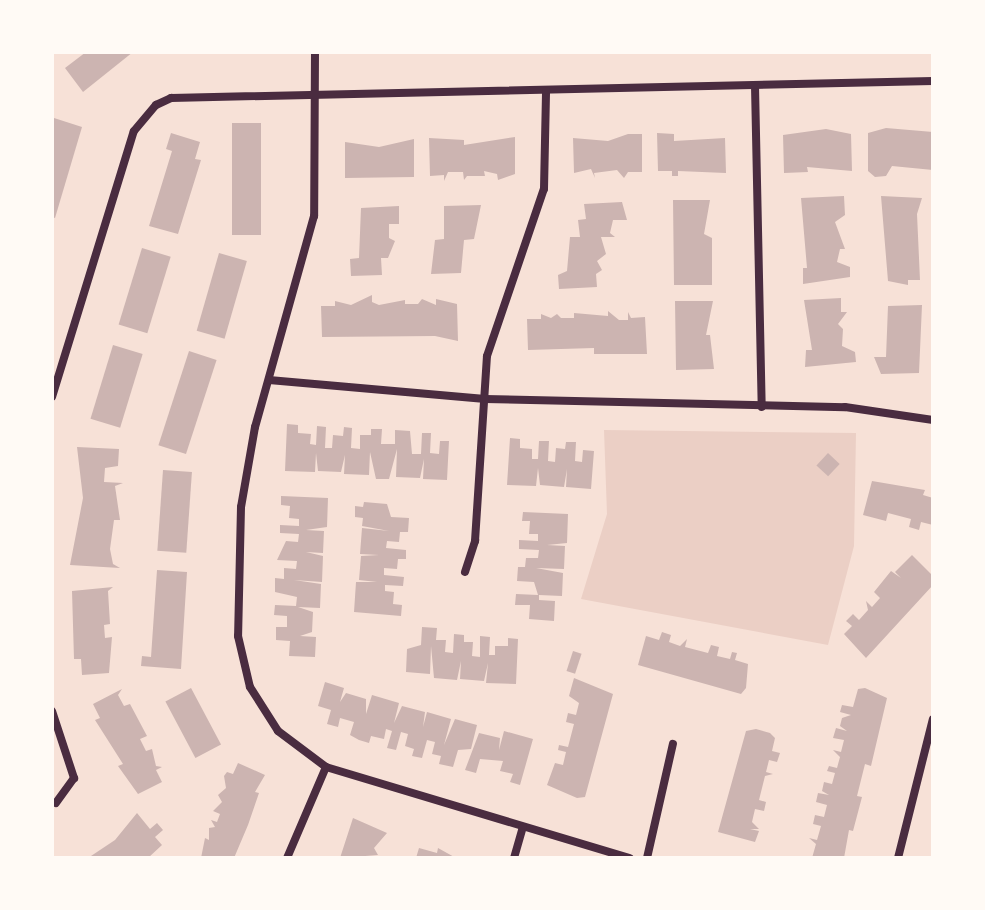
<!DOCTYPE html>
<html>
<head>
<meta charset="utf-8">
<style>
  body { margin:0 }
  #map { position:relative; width:985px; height:910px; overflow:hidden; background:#f7e1d7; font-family:Mulish,sans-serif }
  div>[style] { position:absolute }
  .green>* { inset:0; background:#ebcfc5 }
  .building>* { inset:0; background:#ccb4b1; transform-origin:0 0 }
  .minor>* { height:8px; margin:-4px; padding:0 4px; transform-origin:4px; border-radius:4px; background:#4a2c40 }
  span { translate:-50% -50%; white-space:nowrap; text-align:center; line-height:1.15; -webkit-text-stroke:6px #fffaf5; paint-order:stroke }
  .frame { position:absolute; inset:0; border:54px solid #fffaf5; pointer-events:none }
</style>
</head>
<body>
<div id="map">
  <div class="green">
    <i style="clip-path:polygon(604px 430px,856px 433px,854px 546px,828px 645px,581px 599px,607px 514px)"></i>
  </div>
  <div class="building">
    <i style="clip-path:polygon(86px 52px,133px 52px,83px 92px,65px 68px)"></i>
    <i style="clip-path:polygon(54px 118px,82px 127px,55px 218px,52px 217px)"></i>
    <i style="left:232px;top:123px;width:29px;height:112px"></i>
    <i style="clip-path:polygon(886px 128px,933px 132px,933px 170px,892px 166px,886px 176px,875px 177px,868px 171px,868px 133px)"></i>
    <i style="clip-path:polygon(826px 129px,851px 134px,852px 171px,807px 167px,808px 172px,784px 173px,783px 135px)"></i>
    <i style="clip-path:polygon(171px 133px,200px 142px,195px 159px,201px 160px,178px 234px,149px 226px,172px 151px,166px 149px)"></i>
    <i style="clip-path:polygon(657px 133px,674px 134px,674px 141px,725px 138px,726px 173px,678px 171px,678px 176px,672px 176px,672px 171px,658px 171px)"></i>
    <i style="clip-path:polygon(628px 134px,642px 134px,642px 172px,628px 172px,624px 178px,617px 170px,594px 173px,595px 178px,591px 169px,574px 173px,573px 138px,608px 141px)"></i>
    <i style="clip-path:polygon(515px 137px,515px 174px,498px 180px,497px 174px,484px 171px,485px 176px,467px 176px,464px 180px,463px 172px,448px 172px,444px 181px,444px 175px,430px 176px,429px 138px,464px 140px,464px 145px)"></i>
    <i style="clip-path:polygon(414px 139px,414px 177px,345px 178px,345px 142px,379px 147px)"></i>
    <i style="clip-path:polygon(844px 196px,845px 215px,835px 222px,845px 249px,840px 249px,837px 262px,850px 267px,850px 277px,803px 284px,803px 268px,807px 268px,801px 198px)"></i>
    <i style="clip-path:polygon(881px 196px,922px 198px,917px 214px,920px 280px,908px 280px,908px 285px,888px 281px)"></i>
    <i style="clip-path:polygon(673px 200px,710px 200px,704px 234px,712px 238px,712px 285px,674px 285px)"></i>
    <i style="clip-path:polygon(622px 202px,627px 220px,613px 220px,610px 233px,615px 237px,601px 237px,606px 254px,597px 261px,602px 270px,596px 274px,597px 287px,559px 289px,558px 275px,567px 271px,570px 237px,580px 237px,578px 220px,586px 219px,584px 204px)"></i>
    <i style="clip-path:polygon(481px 205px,474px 239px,464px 240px,461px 273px,431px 274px,435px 240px,444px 239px,444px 206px)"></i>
    <i style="clip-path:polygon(399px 206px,399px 224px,389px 224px,389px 238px,395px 241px,388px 258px,381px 258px,382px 275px,351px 276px,350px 259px,359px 258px,361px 208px)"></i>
    <i style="left:142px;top:248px;width:30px;height:80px;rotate:17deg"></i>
    <i style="left:219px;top:253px;width:29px;height:81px;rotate:16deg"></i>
    <i style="clip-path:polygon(372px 295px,372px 302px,379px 305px,405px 300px,405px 304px,418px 304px,422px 299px,436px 305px,436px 299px,457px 304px,458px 341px,435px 336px,322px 337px,321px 306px,335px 306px,335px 301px,351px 305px)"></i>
    <i style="clip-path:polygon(841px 298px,841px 312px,847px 312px,838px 324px,843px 329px,842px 346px,855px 352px,856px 362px,805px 367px,806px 350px,812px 350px,804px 300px)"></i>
    <i style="clip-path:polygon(675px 301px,713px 301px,706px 335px,710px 335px,714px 369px,676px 370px)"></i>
    <i style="clip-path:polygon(922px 305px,919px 373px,881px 374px,874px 357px,886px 357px,888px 306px)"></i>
    <i style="clip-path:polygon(608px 311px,619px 320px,628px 320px,628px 312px,631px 318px,645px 317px,647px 354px,594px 354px,594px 348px,528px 350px,527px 319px,541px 319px,541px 314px,551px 318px,557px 314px,561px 318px,574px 318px,574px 313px,608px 316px)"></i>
    <i style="left:113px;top:345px;width:31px;height:77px;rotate:17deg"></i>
    <i style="left:189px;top:351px;width:29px;height:99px;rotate:18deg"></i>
    <i style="clip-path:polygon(287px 424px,298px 425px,298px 433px,311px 434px,310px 444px,316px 445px,317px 426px,326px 427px,325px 448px,332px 448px,333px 435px,343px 436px,344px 427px,352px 428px,351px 448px,360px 449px,360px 435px,371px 435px,371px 429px,382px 429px,381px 444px,395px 444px,395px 430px,410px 431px,412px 454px,421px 454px,422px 433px,431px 433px,430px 453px,439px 454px,440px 441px,449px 441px,447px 480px,423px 479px,424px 459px,420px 478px,396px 477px,397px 449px,389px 479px,376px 479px,370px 452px,369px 475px,344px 474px,345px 455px,341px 472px,318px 471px,316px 453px,315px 472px,285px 471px)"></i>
    <i style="clip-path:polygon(510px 438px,520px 439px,520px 448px,532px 449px,532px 459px,538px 459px,539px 441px,549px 441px,548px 461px,555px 462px,556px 448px,565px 449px,566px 442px,576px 442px,575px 461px,582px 462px,583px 450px,594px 451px,591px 489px,566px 487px,567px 469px,564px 487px,540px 485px,538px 468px,536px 486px,507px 485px)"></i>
    <i style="clip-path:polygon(77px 447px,119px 449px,118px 466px,105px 468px,104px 482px,123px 483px,115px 486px,120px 520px,114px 520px,110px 549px,113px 564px,120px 568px,70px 565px,83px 498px)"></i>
    <i style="left:828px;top:453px;width:16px;height:17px;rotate:43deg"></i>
    <i style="left:163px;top:470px;width:29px;height:81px;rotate:4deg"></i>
    <i style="clip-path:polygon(872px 481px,925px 490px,923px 495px,933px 498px,933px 525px,921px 522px,919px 530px,909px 527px,911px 519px,888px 513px,886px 521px,863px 515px)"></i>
    <i style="clip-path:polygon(281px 496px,328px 498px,327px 527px,306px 530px,324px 531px,323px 553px,306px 552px,323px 556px,322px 582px,294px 580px,321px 584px,320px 608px,298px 607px,313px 612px,312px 632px,300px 636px,316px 637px,315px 657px,289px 656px,290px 641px,276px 640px,276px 627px,287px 627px,287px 616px,274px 615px,275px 605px,296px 606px,297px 597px,275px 592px,275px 578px,284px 579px,284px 568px,296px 569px,297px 561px,277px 560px,286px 541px,298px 542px,299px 534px,280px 533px,280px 525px,299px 526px,299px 519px,289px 518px,290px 506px,281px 505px)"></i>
    <i style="clip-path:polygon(364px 502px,387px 504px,391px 517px,409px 518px,408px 532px,400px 532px,399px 542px,387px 541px,386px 548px,406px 550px,406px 559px,398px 559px,397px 569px,384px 568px,384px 575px,404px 577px,403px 586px,385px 585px,385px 591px,394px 592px,393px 604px,402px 605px,401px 616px,354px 612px,356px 582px,377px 582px,359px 580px,361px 556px,379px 555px,360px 554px,362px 528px,389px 531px,362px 526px,363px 518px,355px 517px,355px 506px,363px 507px)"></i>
    <i style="clip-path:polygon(523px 512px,568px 514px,567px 543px,547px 545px,565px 546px,564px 569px,536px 568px,563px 573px,562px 596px,539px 595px,539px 600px,555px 601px,554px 621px,529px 619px,530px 605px,515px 605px,516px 594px,538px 595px,534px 582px,517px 581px,518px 567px,525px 567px,526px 558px,538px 558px,539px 550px,519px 549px,519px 540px,538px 541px,538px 534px,529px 534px,530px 521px,522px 521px)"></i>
    <i style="clip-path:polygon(912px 555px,933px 576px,933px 585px,866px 658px,844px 634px,852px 626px,846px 621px,853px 614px,859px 620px,868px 610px,866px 601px,872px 607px,880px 598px,874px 592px,891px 571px,901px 578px,895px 572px)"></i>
    <i style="clip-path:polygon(157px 570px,187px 572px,181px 669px,141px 666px,142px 656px,151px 657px)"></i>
    <i style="clip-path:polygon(113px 587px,108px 591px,110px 624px,104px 625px,105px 638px,112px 637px,109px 673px,82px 675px,81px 659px,74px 659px,72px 591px)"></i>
    <i style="clip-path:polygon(422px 627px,437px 628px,436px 640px,446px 640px,445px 652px,453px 653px,454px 634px,464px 635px,464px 642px,473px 642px,472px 656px,480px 657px,480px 636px,490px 637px,489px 655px,495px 655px,495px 646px,508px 646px,508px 638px,518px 639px,516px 684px,486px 683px,488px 663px,484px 681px,460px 679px,461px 661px,457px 680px,434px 678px,431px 646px,430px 674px,406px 672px,407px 649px,421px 645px)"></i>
    <i style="clip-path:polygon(662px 632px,671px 635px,669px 642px,680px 646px,687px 639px,685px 647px,708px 653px,711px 645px,719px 647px,717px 656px,730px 659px,732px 652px,737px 653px,735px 660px,748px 664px,746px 688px,741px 694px,638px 665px,646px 636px,659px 640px)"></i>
    <i style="left:573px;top:651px;width:9px;height:21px;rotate:18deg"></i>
    <i style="clip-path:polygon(574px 678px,613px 694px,585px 797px,577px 798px,547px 785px,555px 763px,563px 765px,566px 752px,558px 750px,559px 745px,568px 747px,574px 724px,566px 722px,568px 713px,576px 715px,579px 703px,569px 696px)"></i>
    <i style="clip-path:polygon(325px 682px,344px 688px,340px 702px,346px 693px,366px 699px,366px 714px,372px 695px,399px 703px,394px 723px,402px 706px,425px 712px,423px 727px,427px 712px,451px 719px,444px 745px,455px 719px,477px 725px,471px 749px,458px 750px,453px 767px,439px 764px,441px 756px,432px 754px,435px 742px,427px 740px,422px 758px,412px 756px,414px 749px,405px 746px,408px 734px,401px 732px,396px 750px,387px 748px,392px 731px,386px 729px,384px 739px,371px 736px,369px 743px,359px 740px,350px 735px,354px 722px,340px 718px,338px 727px,327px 724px,331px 710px,318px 706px)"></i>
    <i style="left:191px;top:688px;width:64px;height:29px;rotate:62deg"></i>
    <i style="clip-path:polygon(865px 688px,887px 698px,871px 766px,865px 764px,857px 796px,862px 797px,853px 831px,849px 830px,844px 858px,812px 858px,816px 844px,809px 838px,817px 840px,821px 826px,813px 824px,815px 815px,824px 817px,827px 805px,816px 802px,818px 793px,829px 795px,822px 791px,824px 782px,832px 784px,835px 773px,827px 771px,829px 766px,837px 768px,840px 757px,833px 750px,841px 752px,844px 740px,833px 738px,836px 728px,847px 731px,840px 726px,842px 718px,851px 715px,840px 712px,842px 705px,853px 707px,858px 689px)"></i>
    <i style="clip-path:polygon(122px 689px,118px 695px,124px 706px,130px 704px,147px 736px,140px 739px,146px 751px,152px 749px,156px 766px,162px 767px,156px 770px,162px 782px,138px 794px,118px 766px,123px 764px,95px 720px,100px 718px,93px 704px)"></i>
    <i style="clip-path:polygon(756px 729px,770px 733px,775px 738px,772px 751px,780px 753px,777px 762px,769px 760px,766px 772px,773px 774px,765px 776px,759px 800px,766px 802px,764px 811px,755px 809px,752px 822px,759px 829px,750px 829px,759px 831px,755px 842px,718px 832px,746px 731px)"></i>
    <i style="clip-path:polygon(504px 731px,533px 739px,520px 785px,510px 782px,513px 774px,500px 771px,503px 761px,480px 759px,476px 773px,465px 770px,479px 733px,500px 738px,499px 750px)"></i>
    <i style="clip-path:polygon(238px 763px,265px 775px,255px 792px,259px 793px,248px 825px,234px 858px,201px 858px,205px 838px,209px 840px,209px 828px,215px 827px,211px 820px,217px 822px,220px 814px,213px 811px,222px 802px,218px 795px,226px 788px,224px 776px,227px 772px,233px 774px)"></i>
    <i style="clip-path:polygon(137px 813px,150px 829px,157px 823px,163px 830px,155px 837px,162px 845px,148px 858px,88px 858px,115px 840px)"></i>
    <i style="clip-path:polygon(353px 818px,387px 833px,374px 848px,378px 855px,340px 858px)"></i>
    <i style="clip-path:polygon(419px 848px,437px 853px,438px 848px,456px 858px,416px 858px)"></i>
  </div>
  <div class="minor">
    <i style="left:315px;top:52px;width:164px;rotate:90.3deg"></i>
    <i style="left:314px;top:216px;width:219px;rotate:105.6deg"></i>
    <i style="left:255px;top:427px;width:81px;rotate:99.9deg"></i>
    <i style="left:241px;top:507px;width:129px;rotate:91.3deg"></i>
    <i style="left:238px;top:636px;width:52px;rotate:76.8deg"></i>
    <i style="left:250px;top:687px;width:52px;rotate:57.5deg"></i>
    <i style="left:278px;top:731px;width:60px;rotate:36.9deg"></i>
    <i style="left:326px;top:767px;width:317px;rotate:16.7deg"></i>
    <i style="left:755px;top:86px;width:321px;rotate:88.8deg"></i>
    <i style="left:269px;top:380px;width:217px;rotate:5deg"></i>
    <i style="left:485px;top:399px;width:360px;rotate:1.3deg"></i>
    <i style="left:845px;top:407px;width:89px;rotate:8.4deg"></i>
    <i style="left:52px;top:397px;width:278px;rotate:-72.9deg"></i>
    <i style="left:134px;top:131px;width:34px;rotate:-50deg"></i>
    <i style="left:156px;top:105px;width:17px;rotate:-25deg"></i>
    <i style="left:171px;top:98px;width:762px;rotate:-1.28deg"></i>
    <i style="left:465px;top:572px;width:33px;rotate:-72deg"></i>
    <i style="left:475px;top:541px;width:185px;rotate:-86.3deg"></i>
    <i style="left:487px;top:356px;width:176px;rotate:-71.2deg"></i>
    <i style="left:544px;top:189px;width:98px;rotate:-88.8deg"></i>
    <i style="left:52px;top:711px;width:71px;rotate:71.8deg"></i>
    <i style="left:74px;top:778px;width:31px;rotate:126deg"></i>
    <i style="left:287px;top:858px;width:99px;rotate:-66.8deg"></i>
    <i style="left:514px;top:858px;width:32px;rotate:-74deg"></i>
    <i style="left:647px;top:858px;width:117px;rotate:-77.2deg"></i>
    <i style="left:898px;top:858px;width:143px;rotate:-75.9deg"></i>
  </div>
  <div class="frame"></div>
</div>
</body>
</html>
